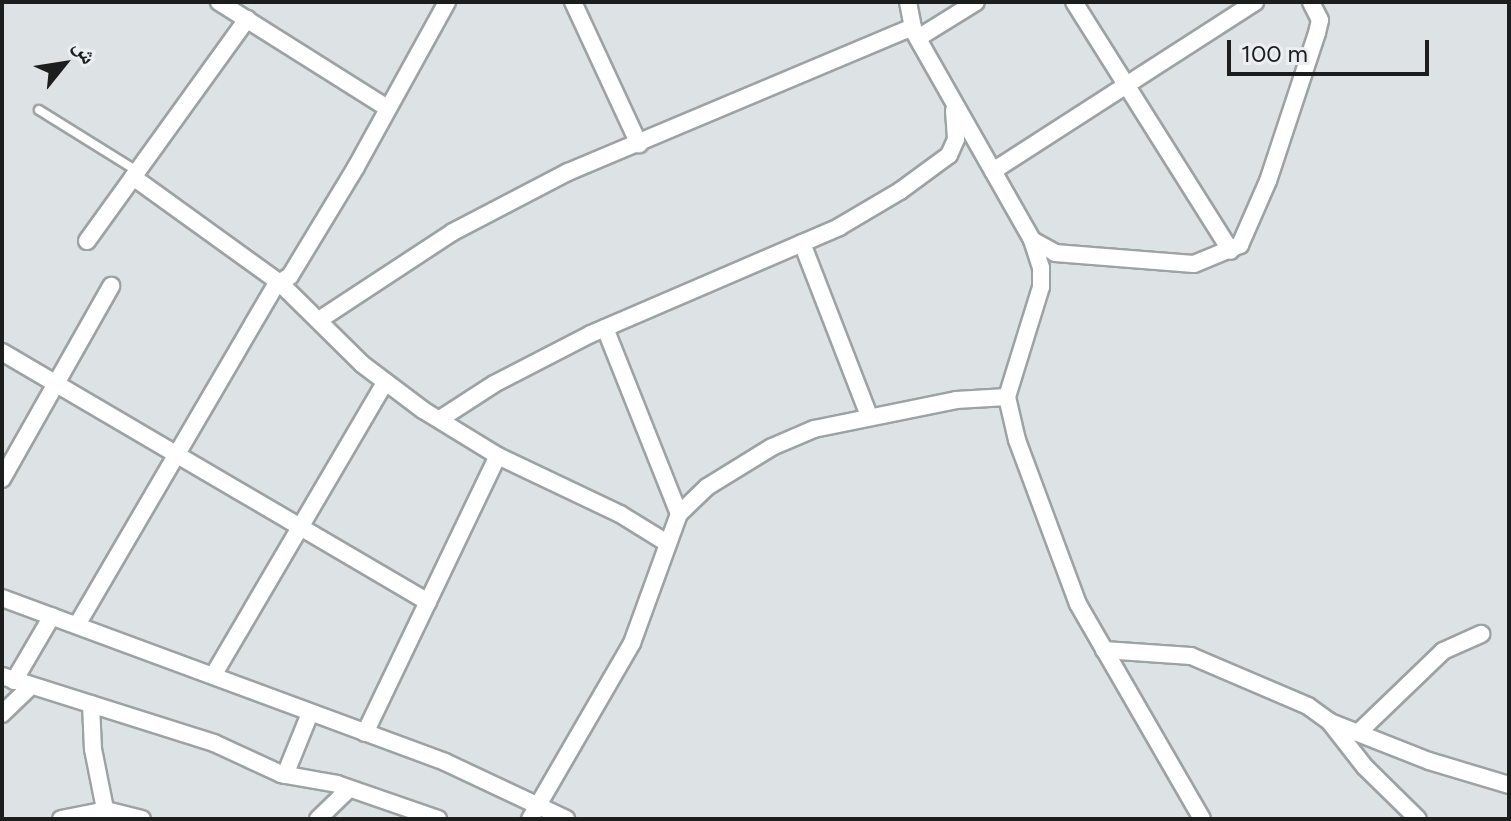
<!DOCTYPE html>
<html>
<head>
<meta charset="utf-8">
<style>
  body { margin:0 }
  #map { position:relative; width:1511px; height:821px; overflow:hidden; background:#dde2e4; font-family:Figtree,"Noto Naskh Arabic",sans-serif }
  div>[style] { position:absolute }
  .roads { filter:drop-shadow(2px 0 #9da2a3) drop-shadow(-2px 0 #9da2a3) drop-shadow(0 2px #9da2a3) drop-shadow(0 -2px #9da2a3) }
  .service>* { height:8px; margin:-4px; padding:0 4px; transform-origin:4px; border-radius:4px; background:#fff }
  .minor>* { height:16px; margin:-8px; padding:0 8px; transform-origin:8px; border-radius:8px; background:#fff }
  span { translate:-50% -50%; white-space:nowrap; text-align:center; line-height:1.15; -webkit-text-stroke:8px #ebeff1; paint-order:stroke }
  .frame { position:absolute; inset:0; border:4px solid #1c1e1e; pointer-events:none }
  .north { position:absolute; left:24px; top:24px; width:80px; height:80px; -webkit-text-stroke:6px #ebeff1; paint-order:stroke; rotate:60deg; font-size:22px; font-weight:700; line-height:32px; text-align:center; color:#1c1e1e }
  .north::after { content:''; display:block; margin:auto; width:28px; height:36px; background:#1c1e1e; clip-path:polygon(50% 0,100% 100%,50% 72%,0 100%) }
  .scale { position:absolute; left:1227px; top:40px; width:202px; height:36px; box-sizing:border-box; border:4px solid #1c1e1e; border-top:0; padding-left:10px; font-size:24px; line-height:28px; white-space:nowrap; color:#1c1e1e; -webkit-text-stroke:6px #ebeff1; paint-order:stroke }
</style>
</head>
<body>
<div id="map">
  <div class="roads">
    <div class="service">
      <i style="left:39px;top:110px;width:115px;rotate:31.9deg"></i>
    </div>
    <div class="minor">
      <i style="left:219px;top:2px;width:197px;rotate:32.2deg"></i>
      <i style="left:573px;top:2px;width:157px;rotate:65.1deg"></i>
      <i style="left:908px;top:2px;width:31px;rotate:79deg"></i>
      <i style="left:914px;top:32px;width:239px;rotate:60.4deg"></i>
      <i style="left:1032px;top:240px;width:29px;rotate:72deg"></i>
      <i style="left:1041px;top:268px;width:19px;rotate:90deg"></i>
      <i style="left:1041px;top:287px;width:115px;rotate:107.2deg"></i>
      <i style="left:1007px;top:397px;width:44px;rotate:76.9deg"></i>
      <i style="left:1017px;top:440px;width:175px;rotate:69.6deg"></i>
      <i style="left:1078px;top:604px;width:248px;rotate:60deg"></i>
      <i style="left:1074px;top:2px;width:294px;rotate:57.8deg"></i>
      <i style="left:918px;top:38px;width:68px;rotate:-31.8deg"></i>
      <i style="left:993px;top:171px;width:312px;rotate:-32.8deg"></i>
      <i style="left:133px;top:177px;width:181px;rotate:35.8deg"></i>
      <i style="left:280px;top:283px;width:115px;rotate:44.6deg"></i>
      <i style="left:362px;top:364px;width:76px;rotate:37deg"></i>
      <i style="left:423px;top:410px;width:88px;rotate:31.5deg"></i>
      <i style="left:498px;top:456px;width:135px;rotate:25.4deg"></i>
      <i style="left:620px;top:514px;width:55px;rotate:31.7deg"></i>
      <i style="left:1032px;top:240px;width:26px;rotate:29deg"></i>
      <i style="left:1055px;top:253px;width:139px;rotate:4.5deg"></i>
      <i style="left:1194px;top:264px;width:50px;rotate:-22.4deg"></i>
      <i style="left:1240px;top:245px;width:70px;rotate:-66.4deg"></i>
      <i style="left:1268px;top:181px;width:156px;rotate:-71.7deg"></i>
      <i style="left:1317px;top:33px;width:13px;rotate:-77deg"></i>
      <i style="left:1320px;top:20px;width:20px;rotate:-117deg"></i>
      <i style="left:87px;top:241px;width:274px;rotate:-54.2deg"></i>
      <i style="left:802px;top:243px;width:186px;rotate:68.8deg"></i>
      <i style="left:319px;top:320px;width:160px;rotate:-33.3deg"></i>
      <i style="left:453px;top:232px;width:130px;rotate:-27.6deg"></i>
      <i style="left:568px;top:172px;width:374px;rotate:-22.8deg"></i>
      <i style="left:605px;top:328px;width:200px;rotate:68.3deg"></i>
      <i style="left:2px;top:352px;width:494px;rotate:30.4deg"></i>
      <i style="left:440px;top:419px;width:64px;rotate:-32.9deg"></i>
      <i style="left:494px;top:384px;width:109px;rotate:-27.3deg"></i>
      <i style="left:591px;top:334px;width:270px;rotate:-23.3deg"></i>
      <i style="left:839px;top:227px;width:71px;rotate:-30.5deg"></i>
      <i style="left:900px;top:191px;width:61px;rotate:-36.3deg"></i>
      <i style="left:949px;top:155px;width:17px;rotate:-66deg"></i>
      <i style="left:956px;top:139px;width:29px;rotate:-94deg"></i>
      <i style="left:2px;top:479px;width:222px;rotate:-60.5deg"></i>
      <i style="left:2px;top:598px;width:472px;rotate:20.3deg"></i>
      <i style="left:445px;top:762px;width:134px;rotate:25.2deg"></i>
      <i style="left:77px;top:625px;width:393px;rotate:-59.7deg"></i>
      <i style="left:275px;top:286px;width:18px;rotate:-34deg"></i>
      <i style="left:290px;top:276px;width:127px;rotate:-58.8deg"></i>
      <i style="left:356px;top:167px;width:188px;rotate:-61.1deg"></i>
      <i style="left:1104px;top:650px;width:87px;rotate:3.9deg"></i>
      <i style="left:1191px;top:656px;width:127px;rotate:23.1deg"></i>
      <i style="left:1308px;top:706px;width:26px;rotate:36deg"></i>
      <i style="left:1329px;top:721px;width:58px;rotate:52deg"></i>
      <i style="left:1365px;top:767px;width:74px;rotate:44.5deg"></i>
      <i style="left:214px;top:674px;width:338px;rotate:-59.6deg"></i>
      <i style="left:2px;top:676px;width:222px;rotate:17.5deg"></i>
      <i style="left:214px;top:743px;width:74px;rotate:24.8deg"></i>
      <i style="left:281px;top:774px;width:57px;rotate:10.1deg"></i>
      <i style="left:337px;top:784px;width:107px;rotate:19.1deg"></i>
      <i style="left:14px;top:681px;width:75px;rotate:-59.7deg"></i>
      <i style="left:91px;top:704px;width:45px;rotate:87.5deg"></i>
      <i style="left:93px;top:749px;width:71px;rotate:78.7deg"></i>
      <i style="left:2px;top:714px;width:39px;rotate:-44deg"></i>
      <i style="left:1330px;top:722px;width:106px;rotate:21.5deg"></i>
      <i style="left:1429px;top:761px;width:84px;rotate:16.7deg"></i>
      <i style="left:1360px;top:731px;width:115px;rotate:-43.9deg"></i>
      <i style="left:1443px;top:651px;width:42px;rotate:-24.1deg"></i>
      <i style="left:365px;top:733px;width:307px;rotate:-64.4deg"></i>
      <i style="left:285px;top:775px;width:67px;rotate:-68deg"></i>
      <i style="left:61px;top:819px;width:46px;rotate:-11.3deg"></i>
      <i style="left:106px;top:810px;width:37px;rotate:14deg"></i>
      <i style="left:318px;top:819px;width:43px;rotate:-44.1deg"></i>
      <i style="left:530px;top:819px;width:203px;rotate:-59.9deg"></i>
      <i style="left:632px;top:643px;width:137px;rotate:-70deg"></i>
      <i style="left:679px;top:514px;width:39px;rotate:-44deg"></i>
      <i style="left:707px;top:487px;width:76px;rotate:-31.6deg"></i>
      <i style="left:772px;top:447px;width:46px;rotate:-23.2deg"></i>
      <i style="left:814px;top:429px;width:145px;rotate:-11.5deg"></i>
      <i style="left:956px;top:400px;width:51px;rotate:-3.4deg"></i>
    </div>
  </div>
  <div class="frame"></div>
  <div class="north">ش</div>
  <div class="scale">100 m</div>
</div>
</body>
</html>
